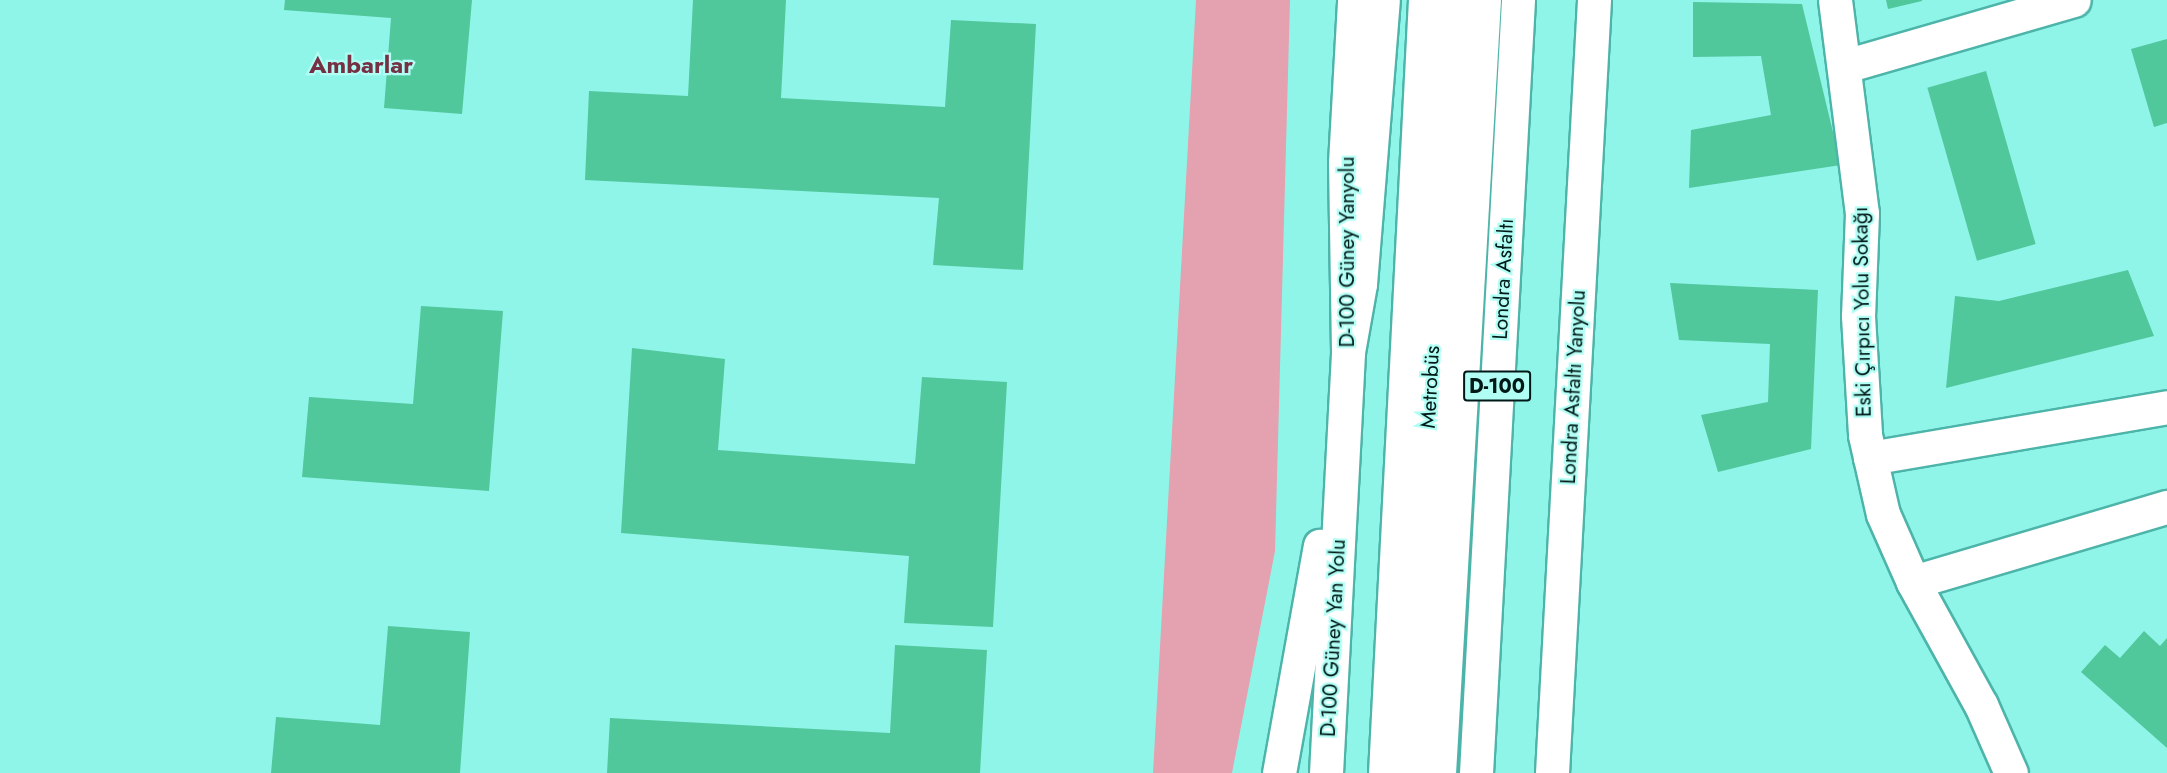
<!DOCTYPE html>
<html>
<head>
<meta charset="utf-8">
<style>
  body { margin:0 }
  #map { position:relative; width:2167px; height:773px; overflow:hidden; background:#90f5e9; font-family:Jost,sans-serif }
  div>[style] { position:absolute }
  .green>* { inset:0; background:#e4a1af }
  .building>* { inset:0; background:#51c79c; transform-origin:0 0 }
  .roads { filter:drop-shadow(2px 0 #4db4a9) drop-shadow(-2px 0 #4db4a9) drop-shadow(0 2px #4db4a9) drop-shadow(0 -2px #4db4a9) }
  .minor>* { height:33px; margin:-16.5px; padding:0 16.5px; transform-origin:16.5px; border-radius:16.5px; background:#fff }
  .major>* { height:33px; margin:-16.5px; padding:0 16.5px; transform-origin:16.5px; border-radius:16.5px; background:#fff }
  .highway>* { height:33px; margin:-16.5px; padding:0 16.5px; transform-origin:16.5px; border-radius:16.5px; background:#fff }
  span { translate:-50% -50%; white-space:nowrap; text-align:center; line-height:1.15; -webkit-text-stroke:4.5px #b1fef4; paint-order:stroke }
  .shield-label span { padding:2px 4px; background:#b1fef4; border:2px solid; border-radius:4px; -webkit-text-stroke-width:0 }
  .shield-label { font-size:20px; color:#001917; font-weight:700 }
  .street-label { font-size:21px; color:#001917 }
  .quarter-label { font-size:24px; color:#763043; font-weight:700 }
</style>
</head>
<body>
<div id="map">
  <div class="green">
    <i style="clip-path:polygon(1196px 0,1290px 0,1275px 551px,1232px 773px,1153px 773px)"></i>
  </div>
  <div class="building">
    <i style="clip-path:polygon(285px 0,472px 0,462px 114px,384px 108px,391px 18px,284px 10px)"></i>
    <i style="clip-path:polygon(693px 0,786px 0,781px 98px,945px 107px,951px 20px,1036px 24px,1023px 270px,933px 265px,939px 198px,585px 180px,589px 91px,688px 96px)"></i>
    <i style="clip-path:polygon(1886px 0,1922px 0,1922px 1px,1888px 9px)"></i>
    <i style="clip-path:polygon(1693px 2px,1802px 4px,1841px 165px,1689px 188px,1691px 130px,1771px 115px,1761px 56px,1693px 57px)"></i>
    <i style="clip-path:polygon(2167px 39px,2167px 123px,2154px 127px,2131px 49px)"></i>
    <i style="left:1986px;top:71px;width:180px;height:61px;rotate:74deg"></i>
    <i style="clip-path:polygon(2128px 270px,2154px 336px,1946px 388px,1955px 296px,1999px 301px)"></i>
    <i style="clip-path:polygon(1670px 283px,1818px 290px,1811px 449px,1718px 472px,1701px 415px,1768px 402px,1770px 344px,1679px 340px)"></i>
    <i style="clip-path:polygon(421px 306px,503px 311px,489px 491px,302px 477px,309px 397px,413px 404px)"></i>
    <i style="clip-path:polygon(632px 348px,725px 359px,718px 450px,915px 464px,922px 377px,1007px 382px,993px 627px,904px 623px,909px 556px,621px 533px)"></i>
    <i style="clip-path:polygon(388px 626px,470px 632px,460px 773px,271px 773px,276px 717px,380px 725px)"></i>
    <i style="clip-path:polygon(2144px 631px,2160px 646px,2167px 638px,2167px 748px,2081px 672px,2105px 645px,2120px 658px)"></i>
    <i style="clip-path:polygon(895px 645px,987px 650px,980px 773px,607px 773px,610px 718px,890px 733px)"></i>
  </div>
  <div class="roads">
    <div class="minor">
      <i style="left:1835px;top:0;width:215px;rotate:82.8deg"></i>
      <i style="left:1862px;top:213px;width:103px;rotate:92.2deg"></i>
      <i style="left:1858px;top:316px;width:119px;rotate:86.6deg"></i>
      <i style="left:1865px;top:435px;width:81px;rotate:77.2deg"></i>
      <i style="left:1883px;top:514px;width:74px;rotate:66.2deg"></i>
      <i style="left:1913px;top:582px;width:141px;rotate:61.1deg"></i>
      <i style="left:1981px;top:705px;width:74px;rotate:66.2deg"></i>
      <i style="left:1845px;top:66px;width:238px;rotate:-16.1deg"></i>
      <i style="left:1870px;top:458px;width:301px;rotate:-9.7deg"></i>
      <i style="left:1913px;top:582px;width:265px;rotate:-16.5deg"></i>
      <i style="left:1408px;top:773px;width:774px;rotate:-86.74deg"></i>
      <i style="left:1439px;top:773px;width:774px;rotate:-86.67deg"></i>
    </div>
    <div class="major">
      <i style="left:1279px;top:773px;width:231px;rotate:-79.8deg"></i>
      <i style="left:1326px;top:773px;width:422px;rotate:-87deg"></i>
      <i style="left:1348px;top:352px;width:189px;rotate:-90.9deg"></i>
      <i style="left:1345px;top:163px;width:163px;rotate:-86.8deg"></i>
      <i style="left:1552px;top:773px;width:774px;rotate:-86.89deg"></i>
    </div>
    <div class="highway">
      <i style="left:1348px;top:352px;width:69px;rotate:-80deg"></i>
      <i style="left:1360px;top:284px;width:285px;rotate:-85.4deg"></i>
      <i style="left:1385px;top:773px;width:774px;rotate:-87.04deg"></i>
      <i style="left:1476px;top:773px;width:774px;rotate:-86.89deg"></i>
    </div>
  </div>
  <div class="shield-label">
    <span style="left:1497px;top:386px">D-100</span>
  </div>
  <div class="street-label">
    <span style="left:1347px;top:252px;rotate:-90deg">D-100 Güney Yanyolu</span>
    <span style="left:1503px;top:279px;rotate:-87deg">Londra Asfaltı</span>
    <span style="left:1862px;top:312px;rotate:-91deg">Eski Çırpıcı Yolu Sokağı</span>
    <span style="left:1430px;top:387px;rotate:-87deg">Metrobüs</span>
    <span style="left:1573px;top:387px;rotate:-87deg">Londra Asfaltı Yanyolu</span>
    <span style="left:1333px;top:638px;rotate:-87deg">D-100 Güney Yan Yolu</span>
  </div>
  <div class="quarter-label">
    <span style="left:361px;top:65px">Ambarlar</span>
  </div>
</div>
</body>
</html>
